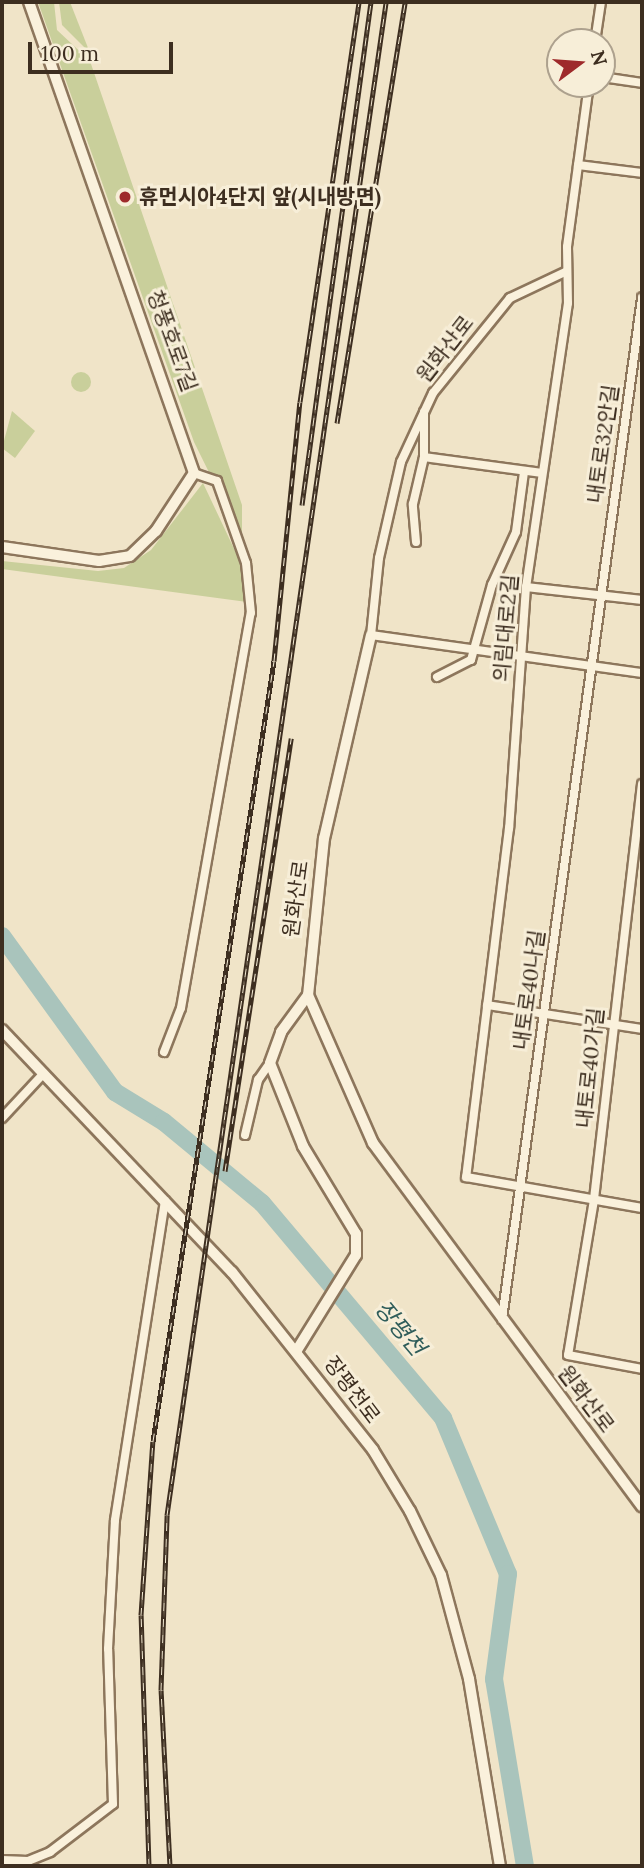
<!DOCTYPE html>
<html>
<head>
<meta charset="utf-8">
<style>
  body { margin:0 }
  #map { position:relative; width:644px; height:1868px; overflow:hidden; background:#f0e4c8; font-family:Lora,"Noto Sans KR",serif }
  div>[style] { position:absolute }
  .green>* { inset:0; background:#c9cf9b }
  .round { border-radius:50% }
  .river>* { height:18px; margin:-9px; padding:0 9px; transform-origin:9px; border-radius:9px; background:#a9c4bc }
  .roads { filter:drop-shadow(2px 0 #8d765c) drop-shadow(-2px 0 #8d765c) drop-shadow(0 2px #8d765c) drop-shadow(0 -2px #8d765c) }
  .minor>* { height:8px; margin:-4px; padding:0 4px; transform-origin:4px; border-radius:4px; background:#faf1dc }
  .tertiary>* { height:10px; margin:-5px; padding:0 5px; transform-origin:5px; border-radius:5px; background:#faf1dc }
  .secondary>* { height:10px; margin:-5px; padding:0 5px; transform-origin:5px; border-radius:5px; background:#faf1dc }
  .rail>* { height:5px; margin-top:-2.5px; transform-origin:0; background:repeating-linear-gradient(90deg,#f7eed8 0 8px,#3d2e20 0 16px); box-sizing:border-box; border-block:2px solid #3d2e20 }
  .dots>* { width:19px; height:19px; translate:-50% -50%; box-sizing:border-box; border:4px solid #f7eed8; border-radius:50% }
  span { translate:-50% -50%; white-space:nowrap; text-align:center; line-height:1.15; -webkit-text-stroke:6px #f7eed8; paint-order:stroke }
  .poi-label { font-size:21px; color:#3d2e20; font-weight:700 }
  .left { translate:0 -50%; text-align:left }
  .street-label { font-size:21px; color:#3d2e20 }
  .water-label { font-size:23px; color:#2f5d5a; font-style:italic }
  .frame { position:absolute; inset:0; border:4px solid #3d2e20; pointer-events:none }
  .north { position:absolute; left:546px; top:28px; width:70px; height:70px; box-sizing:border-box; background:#f7eed8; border:2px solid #ada18e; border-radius:50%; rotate:74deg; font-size:19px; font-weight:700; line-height:28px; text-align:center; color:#3d2e20 }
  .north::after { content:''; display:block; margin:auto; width:24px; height:32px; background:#9e2a2b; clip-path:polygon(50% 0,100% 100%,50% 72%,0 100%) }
  .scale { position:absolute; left:28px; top:42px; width:145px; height:32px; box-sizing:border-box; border:4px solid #3d2e20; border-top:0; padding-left:9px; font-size:21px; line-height:24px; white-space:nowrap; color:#3d2e20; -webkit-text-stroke:5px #f7eed8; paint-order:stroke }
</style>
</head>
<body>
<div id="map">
  <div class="green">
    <i style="clip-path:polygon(38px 2px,54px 2px,57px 30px,90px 61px,242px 505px,242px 539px,194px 442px)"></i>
    <i style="clip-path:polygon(59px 2px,70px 2px,90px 53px,62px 25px)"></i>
    <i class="round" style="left:71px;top:372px;width:20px;height:20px"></i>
    <i style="clip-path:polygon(12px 411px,35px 431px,15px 458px,2px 448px)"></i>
    <i style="clip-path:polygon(203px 483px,246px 574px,247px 602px,2px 569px,2px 561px,98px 571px,124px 568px,151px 550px)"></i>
  </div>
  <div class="river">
    <i style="left:2px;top:936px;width:193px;rotate:54.1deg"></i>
    <i style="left:115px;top:1092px;width:57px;rotate:31.5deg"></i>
    <i style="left:164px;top:1122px;width:127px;rotate:39.6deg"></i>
    <i style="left:262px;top:1203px;width:281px;rotate:49.9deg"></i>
    <i style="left:443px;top:1418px;width:169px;rotate:67.4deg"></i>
    <i style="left:508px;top:1574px;width:106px;rotate:97.6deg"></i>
    <i style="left:494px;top:1679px;width:190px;rotate:80.6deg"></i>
  </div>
  <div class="roads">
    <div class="minor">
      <i style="left:595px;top:42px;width:40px;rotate:-81.5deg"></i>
      <i style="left:602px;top:77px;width:40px;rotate:8.5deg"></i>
      <i style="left:589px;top:84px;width:164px;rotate:97.7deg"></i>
      <i style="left:567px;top:247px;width:56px;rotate:89deg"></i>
      <i style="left:568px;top:303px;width:287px;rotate:98.4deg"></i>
      <i style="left:526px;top:587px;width:242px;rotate:94deg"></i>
      <i style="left:509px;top:828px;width:352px;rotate:97deg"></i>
      <i style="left:466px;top:1177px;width:179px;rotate:10deg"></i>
      <i style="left:578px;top:165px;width:64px;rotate:7.1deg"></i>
      <i style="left:565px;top:272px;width:61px;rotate:154.7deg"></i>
      <i style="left:510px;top:298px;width:122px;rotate:129deg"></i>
      <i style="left:433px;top:393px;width:76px;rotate:114.9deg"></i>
      <i style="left:401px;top:462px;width:98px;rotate:102.9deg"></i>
      <i style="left:379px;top:558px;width:77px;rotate:95.9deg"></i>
      <i style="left:371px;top:635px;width:274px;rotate:8deg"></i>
      <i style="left:424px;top:457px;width:45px;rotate:-90deg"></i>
      <i style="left:416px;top:542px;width:38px;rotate:-95deg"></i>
      <i style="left:413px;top:504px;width:48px;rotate:-76.8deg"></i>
      <i style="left:424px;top:457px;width:119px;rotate:7.7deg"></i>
      <i style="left:526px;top:587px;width:117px;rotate:6.4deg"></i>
      <i style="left:437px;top:677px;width:38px;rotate:-27deg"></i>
      <i style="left:471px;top:660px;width:78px;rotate:-74.4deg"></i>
      <i style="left:492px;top:585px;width:58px;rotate:-65.6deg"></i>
      <i style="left:516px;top:532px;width:61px;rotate:-82.4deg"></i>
      <i style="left:642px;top:784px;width:419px;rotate:96.6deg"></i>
      <i style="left:594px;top:1200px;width:157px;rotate:99.5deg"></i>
      <i style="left:568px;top:1355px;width:75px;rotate:10.7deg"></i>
      <i style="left:487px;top:1005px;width:157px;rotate:8.8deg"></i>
      <i style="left:164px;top:1052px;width:47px;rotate:-68.9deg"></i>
      <i style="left:181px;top:1008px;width:401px;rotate:-80deg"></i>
      <i style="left:251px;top:613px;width:50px;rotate:-95.7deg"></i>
      <i style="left:246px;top:563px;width:87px;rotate:-109.5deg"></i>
      <i style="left:217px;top:481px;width:24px;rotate:-161deg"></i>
      <i style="left:2px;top:1118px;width:60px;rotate:-47deg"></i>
      <i style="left:245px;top:1135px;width:57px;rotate:-76.7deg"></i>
      <i style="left:258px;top:1080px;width:21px;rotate:-55deg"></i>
      <i style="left:502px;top:1319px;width:1031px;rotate:-82.19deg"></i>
      <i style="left:2px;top:1860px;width:26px;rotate:2deg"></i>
      <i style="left:28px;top:1861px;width:24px;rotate:-22deg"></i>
      <i style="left:50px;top:1852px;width:79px;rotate:-37.3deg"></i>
      <i style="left:113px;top:1804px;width:155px;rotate:-91.8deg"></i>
      <i style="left:108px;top:1649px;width:129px;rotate:-86.9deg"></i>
      <i style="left:115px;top:1520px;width:323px;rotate:-81.1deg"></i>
    </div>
    <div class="tertiary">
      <i style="left:2px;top:547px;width:98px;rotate:8.2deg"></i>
      <i style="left:99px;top:561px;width:31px;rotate:-9deg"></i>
      <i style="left:130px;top:556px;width:36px;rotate:-44deg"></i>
      <i style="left:156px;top:531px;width:69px;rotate:-56.8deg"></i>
      <i style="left:194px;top:473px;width:499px;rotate:-109.3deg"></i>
      <i style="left:2px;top:1030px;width:334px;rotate:46.5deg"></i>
      <i style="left:232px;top:1272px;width:227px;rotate:51.6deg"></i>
      <i style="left:373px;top:1450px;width:71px;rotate:58.8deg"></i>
      <i style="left:410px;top:1511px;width:71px;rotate:64.2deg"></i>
      <i style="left:441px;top:1575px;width:108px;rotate:74.9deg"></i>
      <i style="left:469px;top:1679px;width:190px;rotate:80.6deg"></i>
      <i style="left:297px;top:1350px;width:112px;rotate:-58.2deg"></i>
      <i style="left:356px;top:1255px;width:21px;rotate:-90deg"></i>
      <i style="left:356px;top:1234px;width:103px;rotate:-121.1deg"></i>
      <i style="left:303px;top:1146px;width:89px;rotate:-111.7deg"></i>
      <i style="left:270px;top:1063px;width:33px;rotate:-70deg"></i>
      <i style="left:281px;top:1032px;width:46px;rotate:-53.9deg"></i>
    </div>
    <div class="secondary">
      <i style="left:371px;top:635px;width:208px;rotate:103deg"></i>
      <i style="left:324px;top:838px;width:158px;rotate:95.8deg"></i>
      <i style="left:308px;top:995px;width:162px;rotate:66.3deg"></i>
      <i style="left:373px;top:1143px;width:452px;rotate:53.5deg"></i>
    </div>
  </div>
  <div class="rail">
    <i style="left:337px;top:423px;width:426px;rotate:-80.8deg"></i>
    <i style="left:302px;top:505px;width:508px;rotate:-82.19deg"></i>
    <i style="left:225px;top:1171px;width:438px;rotate:-81.3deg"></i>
    <i style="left:149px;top:1866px;width:251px;rotate:-91.8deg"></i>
    <i style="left:141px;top:1615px;width:174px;rotate:-86.1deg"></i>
    <i style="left:153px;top:1441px;width:789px;rotate:-81.18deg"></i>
    <i style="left:274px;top:661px;width:260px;rotate:-84.3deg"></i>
    <i style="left:300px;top:402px;width:404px;rotate:-81.6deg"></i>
    <i style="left:170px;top:1866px;width:176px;rotate:-92.9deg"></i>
    <i style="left:161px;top:1690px;width:175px;rotate:-88deg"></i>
    <i style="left:167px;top:1515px;width:1529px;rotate:-81.76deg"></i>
  </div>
  <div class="dots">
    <i style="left:125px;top:197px;background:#9e2a2b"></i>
  </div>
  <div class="poi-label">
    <span class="left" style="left:139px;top:197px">휴먼시아4단지 앞(시내방면)</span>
  </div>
  <div class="street-label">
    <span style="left:172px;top:341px;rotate:70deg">청풍호로7길</span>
    <span style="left:445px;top:349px;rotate:-52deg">원화산로</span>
    <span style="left:603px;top:444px;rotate:-82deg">내토로32안길</span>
    <span style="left:506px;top:628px;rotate:-85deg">의림대로2길</span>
    <span style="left:296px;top:899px;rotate:-82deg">원화산로</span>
    <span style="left:529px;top:990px;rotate:-82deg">내토로40나길</span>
    <span style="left:590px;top:1068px;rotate:-84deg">내토로40가길</span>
    <span style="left:352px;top:1390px;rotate:53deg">장평천로</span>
    <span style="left:586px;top:1399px;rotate:53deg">원화산로</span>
  </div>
  <div class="water-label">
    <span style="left:400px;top:1328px;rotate:50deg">장평천</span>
  </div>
  <div class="frame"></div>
  <div class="north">N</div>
  <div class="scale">100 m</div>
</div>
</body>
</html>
